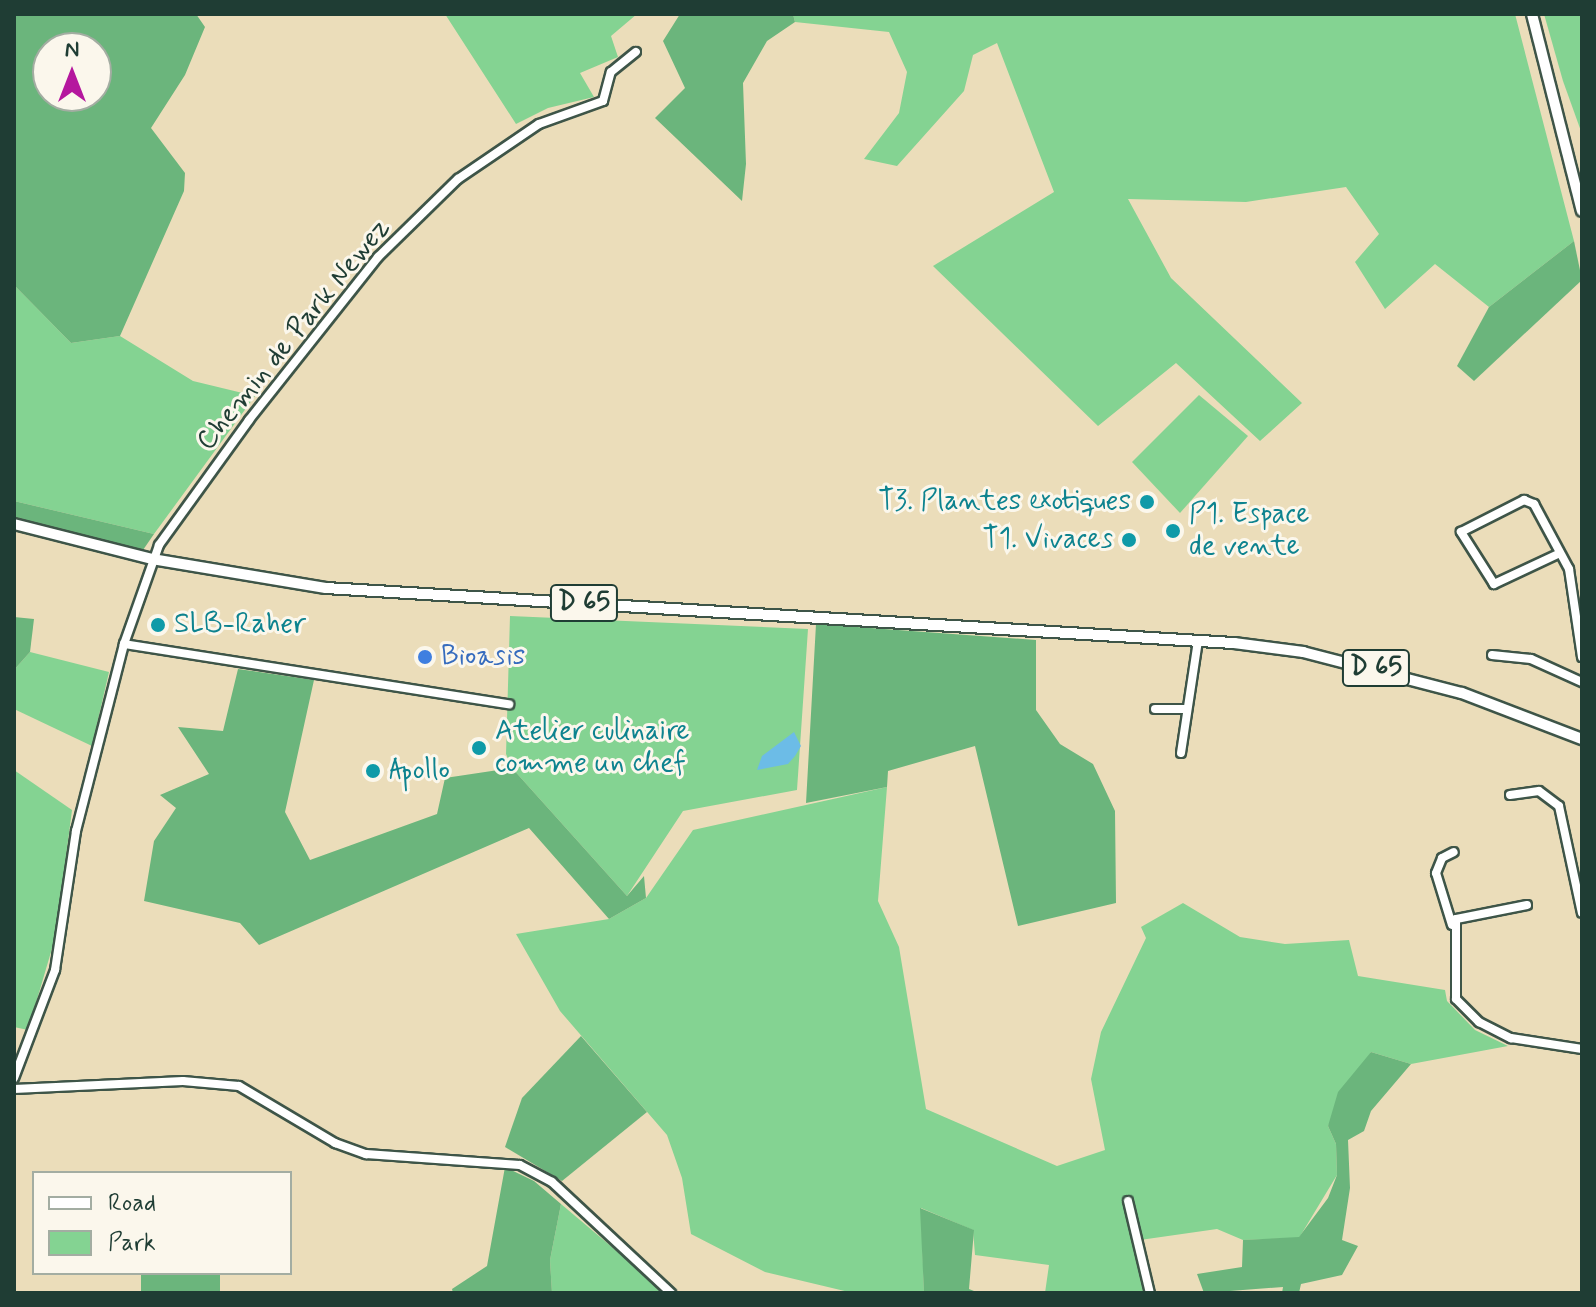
<!DOCTYPE html>
<html>
<head>
<meta charset="utf-8">
<style>
  body { margin:0 }
  #map { position:relative; width:1596px; height:1307px; overflow:hidden; background:#ebddba; font-family:Mynerve,sans-serif }
  div>[style] { position:absolute }
  .green>* { inset:0; background:#84d392 }
  .forest>* { inset:0; background:#6bb57c; transform-origin:0 0 }
  .water>* { inset:0; background:#6cbce7 }
  .roads { filter:drop-shadow(2px 0 #3e5548) drop-shadow(-2px 0 #3e5548) drop-shadow(0 2px #3e5548) drop-shadow(0 -2px #3e5548) }
  .minor>* { height:8px; margin:-4px; padding:0 4px; transform-origin:4px; border-radius:4px; background:#fff }
  .major>* { height:10px; margin:-5px; padding:0 5px; transform-origin:5px; border-radius:5px; background:#fff }
  .dots>* { width:22px; height:22px; translate:-50% -50%; box-sizing:border-box; border:4px solid #fbf7ec; border-radius:50% }
  span { translate:-50% -50%; white-space:nowrap; text-align:center; line-height:1.15; -webkit-text-stroke:6px #fbf7ec; paint-order:stroke }
  .shield-label span { padding:2px 6px; background:#fbf7ec; border:2px solid; border-radius:6px; -webkit-text-stroke-width:0 }
  .shield-label { font-size:26px; color:#1f3d34; font-weight:700 }
  .street-label { font-size:28px; color:#1f3d34 }
  .culture-label { font-size:28px; color:#0d838f }
  .right { translate:-100% -50%; text-align:right }
  .left { translate:0 -50%; text-align:left }
  .shop-label { font-size:28px; color:#366cbe }
  .frame { position:absolute; inset:0; border:16px solid #1f3d34; pointer-events:none }
  .legend { position:absolute; left:32px; top:1171px; width:260px; height:104px; box-sizing:border-box; background:#fbf7ec; border:2px solid #a3ada2; margin:0; padding:10px 14px; list-style:none; font-size:24px; color:#1f3d34 }
  .legend li { display:flex; align-items:center; gap:16px; height:40px }
  .legend b { width:40px; border:2px solid #a3ada2 }
  .north { position:absolute; left:32px; top:32px; width:80px; height:80px; box-sizing:border-box; background:#fbf7ec; border:2px solid #a3ada2; border-radius:50%; rotate:0deg; font-size:22px; font-weight:700; line-height:32px; text-align:center; color:#1f3d34 }
  .north::after { content:''; display:block; margin:auto; width:28px; height:36px; background:#b5179e; clip-path:polygon(50% 0,100% 100%,50% 72%,0 100%) }
</style>
</head>
<body>
<div id="map">
  <div class="green">
    <i style="clip-path:polygon(445px 14px,637px 14px,611px 36px,618px 57px,580px 73px,594px 97px,548px 108px,516px 124px)"></i>
    <i style="clip-path:polygon(793px 14px,1515px 14px,1574px 241px,1489px 307px,1435px 264px,1385px 309px,1355px 262px,1379px 234px,1346px 187px,1246px 202px,1128px 199px,1171px 278px,1302px 403px,1260px 441px,1176px 363px,1098px 426px,933px 266px,1054px 192px,997px 43px,973px 55px,964px 91px,897px 166px,864px 159px,899px 113px,907px 72px,889px 32px,795px 22px)"></i>
    <i style="clip-path:polygon(1544px 14px,1582px 14px,1582px 134px,1563px 81px)"></i>
    <i style="clip-path:polygon(14px 285px,71px 343px,120px 336px,193px 381px,255px 396px,154px 534px,14px 501px)"></i>
    <i style="clip-path:polygon(1199px 395px,1248px 436px,1180px 513px,1132px 462px)"></i>
    <i style="clip-path:polygon(510px 616px,808px 629px,797px 790px,683px 811px,627px 896px,512px 768px,506px 754px)"></i>
    <i style="clip-path:polygon(30px 652px,109px 672px,92px 746px,14px 709px,14px 670px)"></i>
    <i style="clip-path:polygon(14px 770px,72px 810px,56px 935px,28px 1030px,14px 1027px)"></i>
    <i style="clip-path:polygon(887px 787px,878px 901px,899px 947px,926px 1109px,1057px 1166px,1105px 1150px,1091px 1079px,1101px 1032px,1146px 938px,1141px 927px,1183px 903px,1240px 937px,1285px 944px,1349px 940px,1358px 976px,1445px 990px,1447px 1001px,1475px 1030px,1508px 1046px,1411px 1064px,1371px 1052px,1328px 1126px,1336px 1144px,1337px 1175px,1299px 1238px,1243px 1240px,1217px 1229px,1140px 1240px,1152px 1293px,1045px 1293px,1049px 1265px,975px 1255px,973px 1230px,921px 1208px,924px 1293px,853px 1293px,765px 1272px,691px 1234px,682px 1178px,667px 1135px,560px 1011px,516px 934px,609px 919px,646px 898px,693px 830px)"></i>
    <i style="clip-path:polygon(561px 1204px,664px 1291px,662px 1293px,552px 1293px,550px 1260px)"></i>
  </div>
  <div class="forest">
    <i style="clip-path:polygon(evenodd,14px 14px,196px 14px,205px 27px,185px 75px,151px 128px,185px 173px,184px 191px,120px 336px,71px 343px,14px 285px,14px 14px,96px 48px,96px 96px,48px 96px,48px 48px,96px 48px)"></i>
    <i style="clip-path:polygon(680px 14px,793px 14px,795px 22px,767px 41px,743px 83px,746px 164px,742px 201px,655px 118px,685px 88px,663px 41px)"></i>
    <i style="clip-path:polygon(1574px 241px,1582px 280px,1474px 381px,1457px 366px,1489px 307px)"></i>
    <i style="clip-path:polygon(14px 501px,154px 534px,143px 550px,14px 517px)"></i>
    <i style="clip-path:polygon(14px 617px,34px 619px,30px 652px,14px 670px)"></i>
    <i style="clip-path:polygon(816px 624px,1036px 640px,1036px 710px,1060px 744px,1093px 764px,1115px 811px,1116px 903px,1018px 926px,975px 746px,888px 771px,887px 787px,806px 803px)"></i>
    <i style="clip-path:polygon(238px 669px,314px 680px,285px 812px,310px 860px,437px 814px,445px 778px,512px 768px,627px 896px,644px 876px,646px 898px,609px 919px,529px 828px,259px 945px,240px 923px,144px 901px,154px 841px,176px 808px,160px 795px,209px 774px,178px 727px,223px 731px)"></i>
    <i style="clip-path:polygon(581px 1036px,647px 1112px,562px 1181px,505px 1147px,522px 1098px)"></i>
    <i style="clip-path:polygon(1371px 1052px,1411px 1064px,1371px 1111px,1364px 1131px,1348px 1140px,1350px 1188px,1342px 1240px,1358px 1246px,1342px 1275px,1301px 1284px,1299px 1293px,1282px 1293px,1283px 1287px,1204px 1293px,1197px 1274px,1242px 1267px,1243px 1240px,1299px 1237px,1328px 1198px,1337px 1175px,1336px 1144px,1328px 1126px,1338px 1092px)"></i>
    <i style="clip-path:polygon(505px 1167px,534px 1181px,561px 1204px,550px 1260px,552px 1293px,453px 1293px,452px 1289px,487px 1266px)"></i>
    <i style="clip-path:polygon(920px 1208px,974px 1230px,969px 1289px,979px 1293px,924px 1293px)"></i>
    <i style="left:141px;top:1273px;width:79px;height:20px"></i>
  </div>
  <div class="water">
    <i style="clip-path:polygon(794px 732px,801px 746px,795px 756px,788px 764px,757px 770px,762px 756px)"></i>
  </div>
  <div class="roads">
    <div class="minor">
      <i style="left:1558px;top:554px;width:71px;rotate:154.9deg"></i>
      <i style="left:1494px;top:584px;width:62px;rotate:-122.4deg"></i>
      <i style="left:1461px;top:532px;width:71px;rotate:-26.9deg"></i>
      <i style="left:1524px;top:500px;width:11px;rotate:22deg"></i>
      <i style="left:1534px;top:504px;width:74px;rotate:61.7deg"></i>
      <i style="left:1569px;top:569px;width:89px;rotate:81.6deg"></i>
      <i style="left:124px;top:644px;width:390px;rotate:8.9deg"></i>
      <i style="left:1492px;top:655px;width:39px;rotate:6deg"></i>
      <i style="left:1531px;top:659px;width:56px;rotate:24.3deg"></i>
      <i style="left:1155px;top:709px;width:30px"></i>
      <i style="left:1181px;top:753px;width:113px;rotate:-81.4deg"></i>
      <i style="left:1510px;top:795px;width:29px;rotate:-8deg"></i>
      <i style="left:1539px;top:791px;width:25px;rotate:37deg"></i>
      <i style="left:1559px;top:806px;width:109px;rotate:77.9deg"></i>
      <i style="left:1527px;top:905px;width:72px;rotate:168.8deg"></i>
      <i style="left:1456px;top:919px;width:80px;rotate:90deg"></i>
      <i style="left:1456px;top:999px;width:33px;rotate:45deg"></i>
      <i style="left:1479px;top:1022px;width:36px;rotate:27deg"></i>
      <i style="left:1511px;top:1038px;width:72px;rotate:8.8deg"></i>
      <i style="left:1452px;top:925px;width:54px;rotate:-107.1deg"></i>
      <i style="left:1436px;top:873px;width:16px;rotate:-68deg"></i>
      <i style="left:1442px;top:858px;width:13px;rotate:-27deg"></i>
      <i style="left:14px;top:1078px;width:116px;rotate:-69.2deg"></i>
      <i style="left:55px;top:970px;width:141px;rotate:-81.4deg"></i>
      <i style="left:76px;top:831px;width:193px;rotate:-75.6deg"></i>
      <i style="left:124px;top:644px;width:105px;rotate:-70.5deg"></i>
      <i style="left:159px;top:545px;width:154px;rotate:-54.2deg"></i>
      <i style="left:249px;top:420px;width:208px;rotate:-51.6deg"></i>
      <i style="left:378px;top:257px;width:112px;rotate:-44.3deg"></i>
      <i style="left:458px;top:179px;width:98px;rotate:-34.2deg"></i>
      <i style="left:539px;top:124px;width:68px;rotate:-19.8deg"></i>
      <i style="left:603px;top:101px;width:30px;rotate:-75deg"></i>
      <i style="left:611px;top:72px;width:32px;rotate:-39deg"></i>
      <i style="left:14px;top:1089px;width:169px;rotate:-2.7deg"></i>
      <i style="left:183px;top:1081px;width:56px;rotate:5.1deg"></i>
      <i style="left:239px;top:1086px;width:112px;rotate:30.7deg"></i>
      <i style="left:335px;top:1143px;width:33px;rotate:20deg"></i>
      <i style="left:366px;top:1154px;width:154px;rotate:4.1deg"></i>
      <i style="left:520px;top:1165px;width:36px;rotate:28deg"></i>
      <i style="left:552px;top:1182px;width:163px;rotate:43deg"></i>
      <i style="left:1128px;top:1201px;width:95px;rotate:76.6deg"></i>
    </div>
    <div class="major">
      <i style="left:1532px;top:14px;width:203px;rotate:75.8deg"></i>
      <i style="left:14px;top:524px;width:142px;rotate:14.2deg"></i>
      <i style="left:152px;top:559px;width:176px;rotate:9.5deg"></i>
      <i style="left:326px;top:588px;width:910px;rotate:3.47deg"></i>
      <i style="left:1234px;top:643px;width:70px;rotate:7.4deg"></i>
      <i style="left:1303px;top:652px;width:164px;rotate:14.5deg"></i>
      <i style="left:1462px;top:693px;width:129px;rotate:21deg"></i>
    </div>
  </div>
  <div class="dots">
    <i style="left:1147px;top:502px;background:#0f9aa8"></i>
    <i style="left:1173px;top:531px;background:#0f9aa8"></i>
    <i style="left:1129px;top:540px;background:#0f9aa8"></i>
    <i style="left:158px;top:625px;background:#0f9aa8"></i>
    <i style="left:425px;top:657px;background:#3f7fe0"></i>
    <i style="left:479px;top:748px;background:#0f9aa8"></i>
    <i style="left:373px;top:771px;background:#0f9aa8"></i>
  </div>
  <div class="shield-label">
    <span style="left:584px;top:603px">D 65</span>
    <span style="left:1376px;top:668px">D 65</span>
  </div>
  <div class="street-label">
    <span style="left:294px;top:335px;rotate:-51deg">Chemin de Park Newez</span>
  </div>
  <div class="culture-label">
    <span class="right" style="left:1131px;top:502px">T3. Plantes exotiques</span>
    <span class="left" style="left:1189px;top:531px">P1. Espace<br>de vente</span>
    <span class="right" style="left:1113px;top:540px">T1. Vivaces</span>
    <span class="left" style="left:174px;top:625px">SLB-Raher</span>
    <span class="left" style="left:495px;top:748px">Atelier culinaire<br>comme un chef</span>
    <span class="left" style="left:389px;top:771px">Apollo</span>
  </div>
  <div class="shop-label">
    <span class="left" style="left:441px;top:657px">Bioasis</span>
  </div>
  <div class="frame"></div>
  <ul class="legend">
  <li><b style="height:10px;background:#fff"></b>Road</li>
  <li><b style="height:22px;background:#84d392"></b>Park</li>
  </ul>
  <div class="north">N</div>
</div>
</body>
</html>
